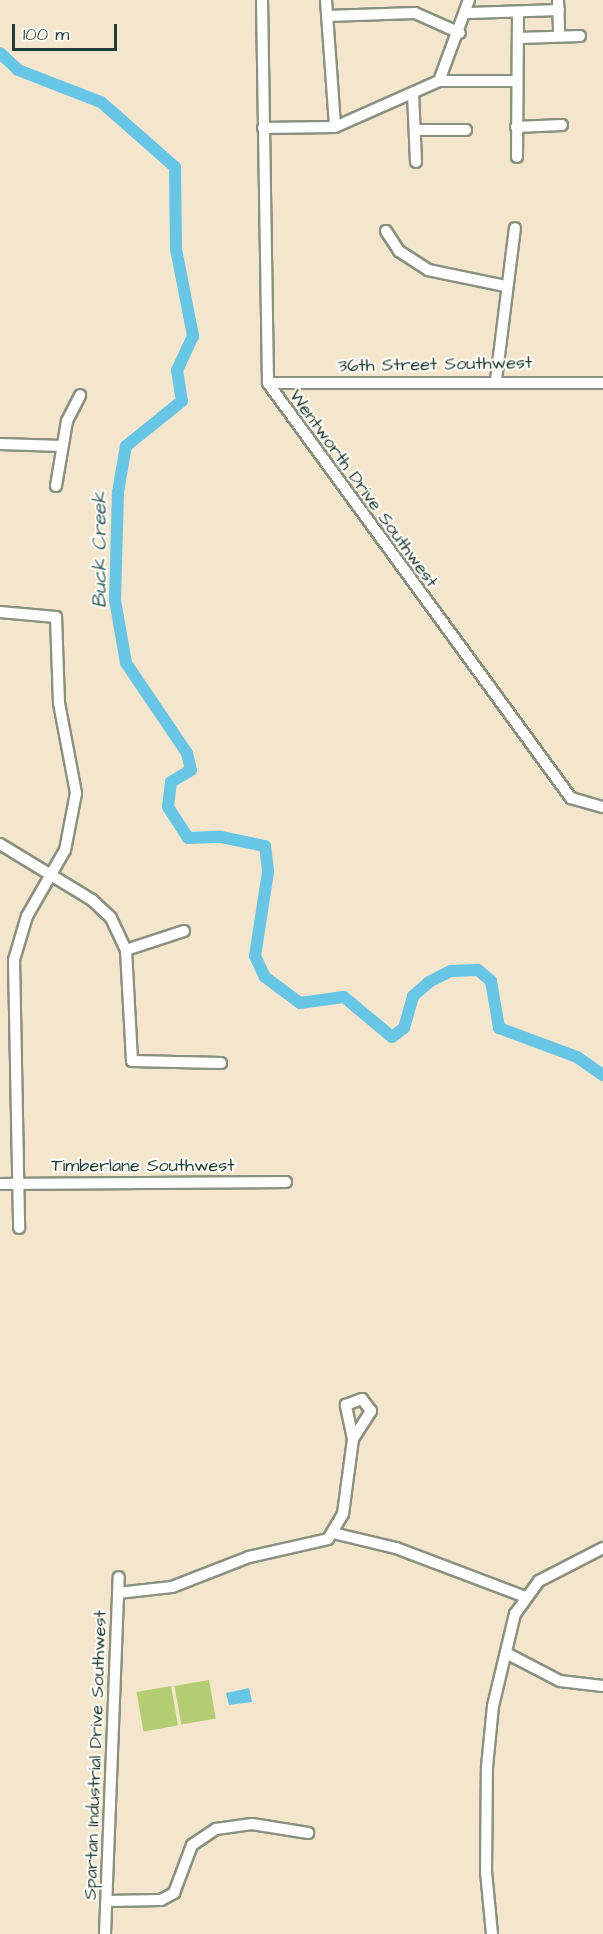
<!DOCTYPE html>
<html>
<head>
<meta charset="utf-8">
<style>
  body { margin:0 }
  #map { position:relative; width:603px; height:1934px; overflow:hidden; background:#f3e6cc; font-family:"Architects Daughter",sans-serif }
  div>[style] { position:absolute }
  .green>* { inset:0; background:#b3cd73; transform-origin:0 0 }
  .water>* { inset:0; background:#67c5e5 }
  .river>* { height:12px; margin:-6px; padding:0 6px; transform-origin:6px; border-radius:6px; background:#67c5e5 }
  .roads { filter:drop-shadow(2px 0 #899280) drop-shadow(-2px 0 #899280) drop-shadow(0 2px #899280) drop-shadow(0 -2px #899280) }
  .minor>* { height:10px; margin:-5px; padding:0 5px; transform-origin:5px; border-radius:5px; background:#fff }
  span { translate:-50% -50%; white-space:nowrap; text-align:center; line-height:1.15; -webkit-text-stroke:4.5px #fdfcf7; paint-order:stroke }
  .street-label { font-size:18px; color:#1f3d34 }
  .water-label { font-size:20px; color:#315f60; font-style:italic }
  .scale { position:absolute; left:12px; top:24px; width:105px; height:27px; box-sizing:border-box; border:3px solid #1f3d34; border-top:0; padding-left:8px; font-size:18px; line-height:21px; white-space:nowrap; color:#1f3d34; -webkit-text-stroke:4px #fdfcf7; paint-order:stroke }
</style>
</head>
<body>
<div id="map">
  <div class="green">
    <i style="left:209px;top:1680px;width:39px;height:35px;rotate:80deg"></i>
    <i style="left:171px;top:1686px;width:40px;height:35px;rotate:80deg"></i>
  </div>
  <div class="water">
    <i style="clip-path:polygon(249px 1688px,252px 1702px,229px 1705px,226px 1693px)"></i>
  </div>
  <div class="river">
    <i style="left:0;top:53px;width:25px;rotate:43deg"></i>
    <i style="left:18px;top:70px;width:89px;rotate:21.1deg"></i>
    <i style="left:101px;top:102px;width:98px;rotate:41.3deg"></i>
    <i style="left:175px;top:167px;width:82px;rotate:89.3deg"></i>
    <i style="left:176px;top:249px;width:89px;rotate:78.9deg"></i>
    <i style="left:193px;top:336px;width:38px;rotate:115deg"></i>
    <i style="left:177px;top:370px;width:31px;rotate:81deg"></i>
    <i style="left:182px;top:401px;width:72px;rotate:141.2deg"></i>
    <i style="left:126px;top:446px;width:47px;rotate:99.9deg"></i>
    <i style="left:118px;top:492px;width:108px;rotate:91.6deg"></i>
    <i style="left:115px;top:600px;width:64px;rotate:80.1deg"></i>
    <i style="left:126px;top:663px;width:109px;rotate:55.9deg"></i>
    <i style="left:187px;top:753px;width:17px;rotate:77deg"></i>
    <i style="left:191px;top:770px;width:23px;rotate:149deg"></i>
    <i style="left:171px;top:782px;width:25px;rotate:97deg"></i>
    <i style="left:168px;top:807px;width:37px;rotate:57deg"></i>
    <i style="left:188px;top:838px;width:33px;rotate:-2deg"></i>
    <i style="left:221px;top:837px;width:45px;rotate:11.6deg"></i>
    <i style="left:265px;top:846px;width:26px;rotate:83deg"></i>
    <i style="left:268px;top:872px;width:85px;rotate:98.8deg"></i>
    <i style="left:255px;top:956px;width:23px;rotate:65deg"></i>
    <i style="left:265px;top:977px;width:44px;rotate:36.6deg"></i>
    <i style="left:300px;top:1003px;width:44px;rotate:-7.8deg"></i>
    <i style="left:344px;top:997px;width:62px;rotate:39.8deg"></i>
    <i style="left:392px;top:1037px;width:15px;rotate:-37deg"></i>
    <i style="left:404px;top:1028px;width:33px;rotate:-74deg"></i>
    <i style="left:413px;top:996px;width:21px;rotate:-41deg"></i>
    <i style="left:429px;top:982px;width:25px;rotate:-27deg"></i>
    <i style="left:451px;top:971px;width:27px;rotate:-2deg"></i>
    <i style="left:478px;top:970px;width:17px;rotate:40deg"></i>
    <i style="left:491px;top:981px;width:48px;rotate:80.3deg"></i>
    <i style="left:499px;top:1028px;width:83px;rotate:20.4deg"></i>
    <i style="left:577px;top:1057px;width:32px;rotate:35deg"></i>
  </div>
  <div class="roads">
    <div class="minor">
      <i style="left:262px;top:0;width:383px;rotate:89.1deg"></i>
      <i style="left:268px;top:383px;width:514px;rotate:53.87deg"></i>
      <i style="left:571px;top:798px;width:33px;rotate:16deg"></i>
      <i style="left:326px;top:0;width:127px;rotate:85.9deg"></i>
      <i style="left:558px;top:0;width:36px;rotate:88deg"></i>
      <i style="left:469px;top:13px;width:90px;rotate:-1.9deg"></i>
      <i style="left:327px;top:16px;width:88px;rotate:-2deg"></i>
      <i style="left:415px;top:13px;width:49px;rotate:24deg"></i>
      <i style="left:519px;top:38px;width:61px;rotate:-1.9deg"></i>
      <i style="left:439px;top:81px;width:78px"></i>
      <i style="left:413px;top:93px;width:69px;rotate:87.5deg"></i>
      <i style="left:516px;top:127px;width:46px;rotate:-2.5deg"></i>
      <i style="left:263px;top:128px;width:72px;rotate:-0.8deg"></i>
      <i style="left:335px;top:127px;width:114px;rotate:-23.9deg"></i>
      <i style="left:439px;top:81px;width:86px;rotate:-69.7deg"></i>
      <i style="left:416px;top:130px;width:50px"></i>
      <i style="left:517px;top:157px;width:145px;rotate:-89.6deg"></i>
      <i style="left:386px;top:231px;width:24px;rotate:57deg"></i>
      <i style="left:399px;top:251px;width:35px;rotate:33deg"></i>
      <i style="left:428px;top:270px;width:79px;rotate:11.7deg"></i>
      <i style="left:496px;top:380px;width:153px;rotate:-82.9deg"></i>
      <i style="left:268px;top:383px;width:335px"></i>
      <i style="left:0;top:444px;width:62px;rotate:1.8deg"></i>
      <i style="left:56px;top:486px;width:66px;rotate:-80.4deg"></i>
      <i style="left:67px;top:421px;width:29px;rotate:-63deg"></i>
      <i style="left:0;top:612px;width:56px;rotate:5.1deg"></i>
      <i style="left:56px;top:617px;width:86px;rotate:88deg"></i>
      <i style="left:59px;top:703px;width:92px;rotate:79.3deg"></i>
      <i style="left:76px;top:793px;width:58px;rotate:100.9deg"></i>
      <i style="left:65px;top:850px;width:76px;rotate:119.9deg"></i>
      <i style="left:27px;top:916px;width:46px;rotate:106.5deg"></i>
      <i style="left:14px;top:960px;width:268px;rotate:88.9deg"></i>
      <i style="left:0;top:844px;width:108px;rotate:31.3deg"></i>
      <i style="left:92px;top:900px;width:26px;rotate:43deg"></i>
      <i style="left:111px;top:918px;width:35px;rotate:65deg"></i>
      <i style="left:126px;top:950px;width:111px;rotate:86.9deg"></i>
      <i style="left:132px;top:1061px;width:89px;rotate:1.3deg"></i>
      <i style="left:126px;top:950px;width:61px;rotate:-18.1deg"></i>
      <i style="left:0;top:1184px;width:286px;rotate:-0.4deg"></i>
      <i style="left:333px;top:1533px;width:65px;rotate:13.4deg"></i>
      <i style="left:396px;top:1548px;width:136px;rotate:20.7deg"></i>
      <i style="left:118px;top:1593px;width:54px;rotate:-6.3deg"></i>
      <i style="left:172px;top:1587px;width:83px;rotate:-21.3deg"></i>
      <i style="left:249px;top:1557px;width:81px;rotate:-12.8deg"></i>
      <i style="left:328px;top:1539px;width:29px;rotate:-59deg"></i>
      <i style="left:343px;top:1514px;width:76px;rotate:-82.4deg"></i>
      <i style="left:353px;top:1439px;width:35px;rotate:-102deg"></i>
      <i style="left:346px;top:1405px;width:17px;rotate:-21deg"></i>
      <i style="left:362px;top:1399px;width:15px;rotate:53deg"></i>
      <i style="left:371px;top:1411px;width:33px;rotate:123deg"></i>
      <i style="left:506px;top:1653px;width:61px;rotate:27.4deg"></i>
      <i style="left:560px;top:1681px;width:43px;rotate:6.6deg"></i>
      <i style="left:107px;top:1901px;width:54px;rotate:-1.1deg"></i>
      <i style="left:161px;top:1900px;width:15px;rotate:-28deg"></i>
      <i style="left:174px;top:1893px;width:51px;rotate:-69.4deg"></i>
      <i style="left:192px;top:1845px;width:29px;rotate:-34deg"></i>
      <i style="left:216px;top:1829px;width:36px;rotate:-8deg"></i>
      <i style="left:252px;top:1824px;width:57px;rotate:9.1deg"></i>
      <i style="left:105px;top:1934px;width:357px;rotate:-87.8deg"></i>
      <i style="left:492px;top:1934px;width:62px;rotate:-95.5deg"></i>
      <i style="left:486px;top:1872px;width:105px;rotate:-89.5deg"></i>
      <i style="left:487px;top:1767px;width:61px;rotate:-84.4deg"></i>
      <i style="left:493px;top:1706px;width:95px;rotate:-76.6deg"></i>
      <i style="left:515px;top:1614px;width:41px;rotate:-54deg"></i>
      <i style="left:539px;top:1581px;width:72px;rotate:-27.3deg"></i>
    </div>
  </div>
  <div class="street-label">
    <span style="left:435px;top:365px;rotate:-1deg">36th Street Southwest</span>
    <span style="left:363px;top:489px;rotate:54deg">Wentworth Drive Southwest</span>
    <span style="left:143px;top:1166px">Timberlane Southwest</span>
    <span style="left:96px;top:1755px;rotate:-88deg">Spartan Industrial Drive Southwest</span>
  </div>
  <div class="water-label">
    <span style="left:100px;top:550px;rotate:-90deg">Buck Creek</span>
  </div>
  <div class="scale">100 m</div>
</div>
</body>
</html>
